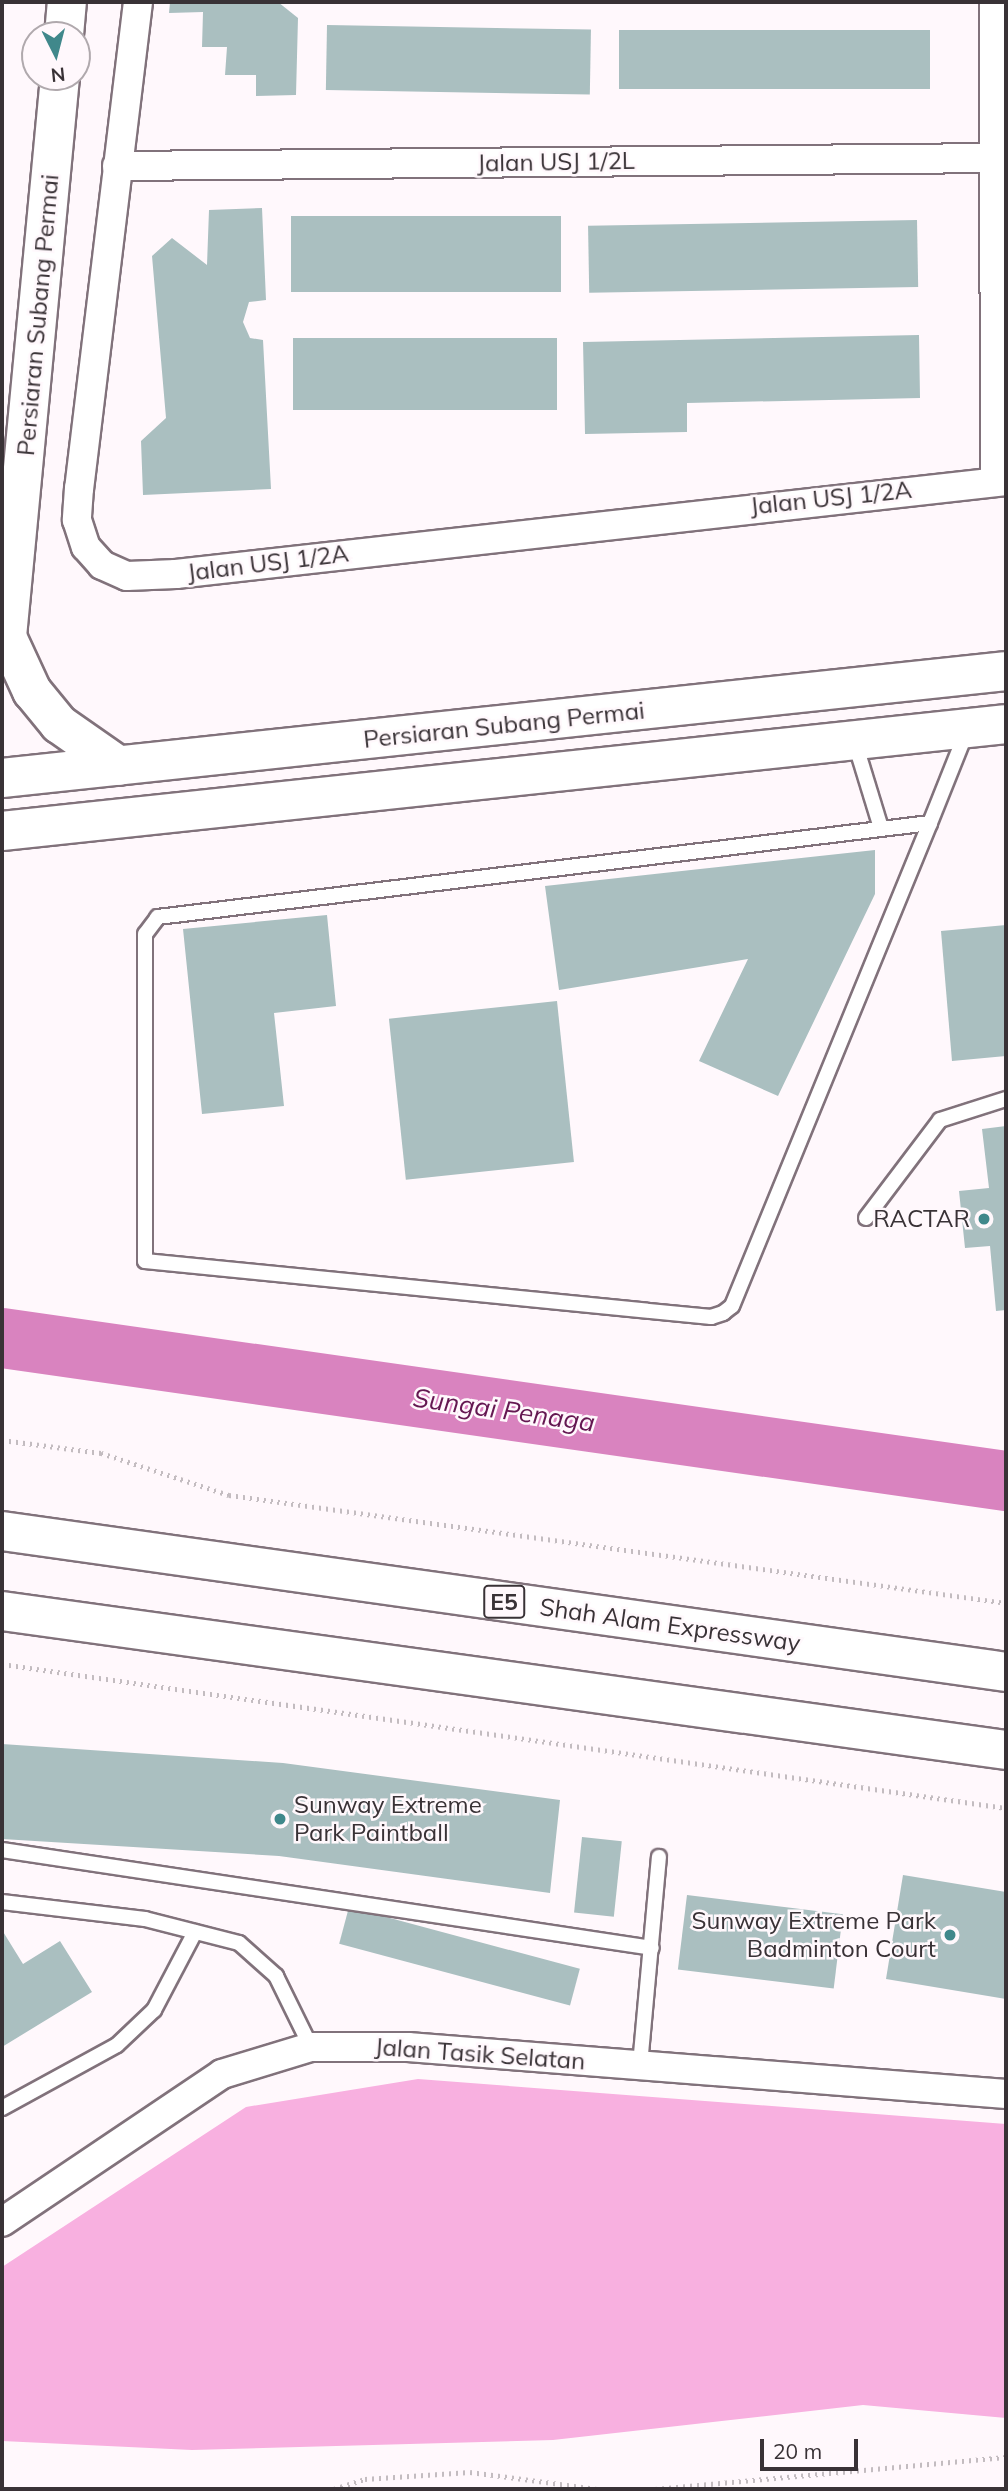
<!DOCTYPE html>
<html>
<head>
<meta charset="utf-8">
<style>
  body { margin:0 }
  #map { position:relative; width:1008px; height:2491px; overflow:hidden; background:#fff8fc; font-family:Mulish,sans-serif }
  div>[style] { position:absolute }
  .forest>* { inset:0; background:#f8b0e0 }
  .river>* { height:60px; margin:-30px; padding:0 30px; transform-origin:30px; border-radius:30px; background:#d983bf }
  .building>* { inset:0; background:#aabfc0; transform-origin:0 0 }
  .path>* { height:4.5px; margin-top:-2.25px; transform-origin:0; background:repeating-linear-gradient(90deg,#c3bcc0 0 2px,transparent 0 7px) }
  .roads { filter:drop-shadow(2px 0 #81727b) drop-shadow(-2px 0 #81727b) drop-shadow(0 2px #81727b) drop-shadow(0 -2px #81727b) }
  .service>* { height:14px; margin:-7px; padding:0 7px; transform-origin:7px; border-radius:7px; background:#fff }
  .minor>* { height:28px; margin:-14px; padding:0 14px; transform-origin:14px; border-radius:14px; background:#fff }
  .secondary>* { height:38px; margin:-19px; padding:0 19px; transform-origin:19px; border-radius:19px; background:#fff }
  .motorway>* { height:38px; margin:-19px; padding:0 19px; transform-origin:19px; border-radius:19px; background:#fff }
  .dots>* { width:19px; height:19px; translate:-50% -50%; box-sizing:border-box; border:4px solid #fff8fc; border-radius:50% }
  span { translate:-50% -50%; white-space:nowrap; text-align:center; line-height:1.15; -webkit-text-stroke:5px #fff8fc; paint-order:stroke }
  .shield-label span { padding:2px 5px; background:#fff8fc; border:2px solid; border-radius:5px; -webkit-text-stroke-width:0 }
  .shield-label { font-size:23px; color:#393236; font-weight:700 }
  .street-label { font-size:24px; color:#393236 }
  .poi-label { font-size:24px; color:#393236 }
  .right { translate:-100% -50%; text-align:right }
  .left { translate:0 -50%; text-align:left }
  .water-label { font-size:26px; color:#641751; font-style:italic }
  .frame { position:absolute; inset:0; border:4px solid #393236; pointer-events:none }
  .north { position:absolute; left:21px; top:21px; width:70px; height:70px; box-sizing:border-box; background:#fff8fc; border:2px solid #b0a9ad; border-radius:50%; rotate:174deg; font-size:19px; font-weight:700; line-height:28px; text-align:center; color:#393236 }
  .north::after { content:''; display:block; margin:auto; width:24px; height:32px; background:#40888b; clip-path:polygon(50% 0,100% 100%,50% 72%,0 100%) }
  .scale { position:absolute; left:760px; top:2439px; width:98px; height:32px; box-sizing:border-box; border:4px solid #393236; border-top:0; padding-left:9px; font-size:21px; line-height:24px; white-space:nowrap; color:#393236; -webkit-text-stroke:5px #fff8fc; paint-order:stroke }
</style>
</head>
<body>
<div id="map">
  <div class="forest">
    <i style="clip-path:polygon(418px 2079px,1006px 2124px,1006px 2418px,863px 2405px,553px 2440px,192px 2450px,2px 2441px,2px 2267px,246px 2107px)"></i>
  </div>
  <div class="river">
    <i style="left:2px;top:1338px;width:1014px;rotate:8.11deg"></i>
  </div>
  <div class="building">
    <i style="clip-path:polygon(170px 2px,278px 2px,298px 18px,296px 95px,256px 96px,256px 75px,225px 75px,227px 47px,202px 47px,203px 12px,169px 13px)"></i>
    <i style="left:327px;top:25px;width:264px;height:65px;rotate:1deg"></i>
    <i style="left:619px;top:30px;width:311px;height:59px"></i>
    <i style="clip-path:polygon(262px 208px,266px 300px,249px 302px,243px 322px,250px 338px,263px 340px,271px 489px,143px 495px,141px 441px,166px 418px,152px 256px,172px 238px,207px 265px,209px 210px)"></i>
    <i style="left:291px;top:216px;width:270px;height:76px"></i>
    <i style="left:917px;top:220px;width:67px;height:329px;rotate:89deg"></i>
    <i style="clip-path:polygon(919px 335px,920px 398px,687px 403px,687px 432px,585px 434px,583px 342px)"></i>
    <i style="left:293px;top:338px;width:264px;height:72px"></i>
    <i style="clip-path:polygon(875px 850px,875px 894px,778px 1096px,699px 1061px,748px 959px,559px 990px,545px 886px)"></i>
    <i style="clip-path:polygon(327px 915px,336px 1006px,274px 1013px,284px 1106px,202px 1114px,183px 929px)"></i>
    <i style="clip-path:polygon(1006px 925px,1006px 1056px,952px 1061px,941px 931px)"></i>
    <i style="left:557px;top:1001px;width:162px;height:169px;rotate:84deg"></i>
    <i style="clip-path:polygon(1006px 1126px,1006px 1310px,996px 1311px,990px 1246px,965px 1248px,959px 1191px,989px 1188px,982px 1129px)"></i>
    <i style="clip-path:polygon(2px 1744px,283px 1763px,560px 1800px,550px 1893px,279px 1856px,2px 1839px)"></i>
    <i style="left:582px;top:1837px;width:40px;height:76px;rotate:6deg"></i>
    <i style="clip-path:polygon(903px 1875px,1006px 1892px,1006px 1999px,886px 1979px)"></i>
    <i style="left:687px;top:1895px;width:157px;height:75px;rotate:7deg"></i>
    <i style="left:349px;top:1907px;width:239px;height:38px;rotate:15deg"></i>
    <i style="clip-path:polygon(2px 1930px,23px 1964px,60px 1941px,92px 1992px,2px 2047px)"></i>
  </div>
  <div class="path">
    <i style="left:2px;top:1440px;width:100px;rotate:7.5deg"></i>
    <i style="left:101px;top:1453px;width:135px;rotate:18.2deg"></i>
    <i style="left:229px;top:1495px;width:784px;rotate:7.91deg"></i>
    <i style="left:2px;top:1664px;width:1014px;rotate:8.16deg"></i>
    <i style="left:334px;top:2489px;width:33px;rotate:-18deg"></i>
    <i style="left:365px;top:2479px;width:105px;rotate:-3.8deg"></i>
    <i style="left:470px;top:2472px;width:128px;rotate:7.6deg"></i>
    <i style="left:655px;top:2489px;width:352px;rotate:-5.2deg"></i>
  </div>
  <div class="roads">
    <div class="service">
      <i style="left:855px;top:743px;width:89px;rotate:73deg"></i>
      <i style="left:930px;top:823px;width:778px;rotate:173.06deg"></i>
      <i style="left:158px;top:917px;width:21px;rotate:127deg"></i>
      <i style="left:145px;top:934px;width:327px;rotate:90deg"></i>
      <i style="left:145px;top:1261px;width:569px;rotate:5.65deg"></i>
      <i style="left:711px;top:1317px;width:13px;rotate:-18deg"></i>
      <i style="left:723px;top:1313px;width:11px;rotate:-38deg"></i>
      <i style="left:732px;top:1306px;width:522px;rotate:-67.71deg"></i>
      <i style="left:930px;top:823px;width:97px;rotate:-68.2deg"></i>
      <i style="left:866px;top:1218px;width:123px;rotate:-52.9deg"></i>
      <i style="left:940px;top:1120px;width:69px;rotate:-17.7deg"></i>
      <i style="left:2px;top:1850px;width:657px;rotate:8.57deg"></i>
      <i style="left:2px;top:1902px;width:144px;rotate:6.8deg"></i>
      <i style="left:145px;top:1919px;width:97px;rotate:14.3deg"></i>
      <i style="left:239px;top:1943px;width:50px;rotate:41.7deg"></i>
      <i style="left:276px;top:1976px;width:79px;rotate:63.8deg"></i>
      <i style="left:640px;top:2065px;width:209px;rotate:-84.8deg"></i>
      <i style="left:2px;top:2108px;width:131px;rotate:-28.7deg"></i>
      <i style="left:117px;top:2045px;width:51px;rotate:-43.4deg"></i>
      <i style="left:154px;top:2010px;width:88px;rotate:-62.3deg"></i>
    </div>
    <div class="minor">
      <i style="left:138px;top:2px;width:490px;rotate:96.9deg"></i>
      <i style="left:79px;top:488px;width:32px;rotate:94deg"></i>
      <i style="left:77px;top:520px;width:28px;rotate:72deg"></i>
      <i style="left:86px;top:547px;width:24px;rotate:48deg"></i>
      <i style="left:102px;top:565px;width:27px;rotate:24deg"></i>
      <i style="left:127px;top:576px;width:49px;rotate:-2.3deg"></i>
      <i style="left:176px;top:574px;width:835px;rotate:-6.39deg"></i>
      <i style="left:994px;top:2px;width:479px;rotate:89.9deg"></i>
      <i style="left:117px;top:166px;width:889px;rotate:-0.52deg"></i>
      <i style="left:2px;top:2222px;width:265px;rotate:-33.9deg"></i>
      <i style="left:222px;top:2074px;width:93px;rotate:-16.9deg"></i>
      <i style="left:311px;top:2047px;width:97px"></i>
      <i style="left:408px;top:2047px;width:600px;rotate:4.49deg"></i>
    </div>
    <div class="secondary">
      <i style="left:64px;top:35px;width:33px;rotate:-85deg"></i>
      <i style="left:60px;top:77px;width:563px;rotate:95.41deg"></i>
      <i style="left:7px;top:637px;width:60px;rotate:65.2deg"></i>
      <i style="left:32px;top:691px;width:43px;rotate:50.7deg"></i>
      <i style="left:59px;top:724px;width:73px;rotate:35deg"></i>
      <i style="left:2px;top:778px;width:1010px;rotate:-6.08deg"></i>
      <i style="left:2px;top:831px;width:1010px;rotate:-6.08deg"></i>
    </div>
    <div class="motorway">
      <i style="left:2px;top:1531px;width:1014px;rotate:7.99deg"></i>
      <i style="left:2px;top:1611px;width:1014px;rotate:7.88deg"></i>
    </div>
  </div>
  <div class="dots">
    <i style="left:984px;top:1219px;background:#40888b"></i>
    <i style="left:280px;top:1819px;background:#40888b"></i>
    <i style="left:950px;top:1935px;background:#40888b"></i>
  </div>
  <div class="shield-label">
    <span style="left:504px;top:1602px">E5</span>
  </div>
  <div class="street-label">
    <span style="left:556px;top:162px;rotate:-1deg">Jalan USJ 1/2L</span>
    <span style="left:38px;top:315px;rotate:-85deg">Persiaran Subang Permai</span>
    <span style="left:831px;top:498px;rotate:-6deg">Jalan USJ 1/2A</span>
    <span style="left:268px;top:563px;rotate:-7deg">Jalan USJ 1/2A</span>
    <span style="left:504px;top:725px;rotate:-6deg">Persiaran Subang Permai</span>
    <span style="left:670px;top:1625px;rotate:8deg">Shah Alam Expressway</span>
    <span style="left:480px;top:2054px;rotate:4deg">Jalan Tasik Selatan</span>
  </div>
  <div class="poi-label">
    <span class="right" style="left:970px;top:1219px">RACTAR</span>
    <span class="left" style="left:294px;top:1819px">Sunway Extreme<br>Park Paintball</span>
    <span class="right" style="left:936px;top:1935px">Sunway Extreme Park<br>Badminton Court</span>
  </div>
  <div class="water-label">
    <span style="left:504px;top:1410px;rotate:8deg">Sungai Penaga</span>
  </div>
  <div class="frame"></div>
  <div class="north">N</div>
  <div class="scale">20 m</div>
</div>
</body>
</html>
